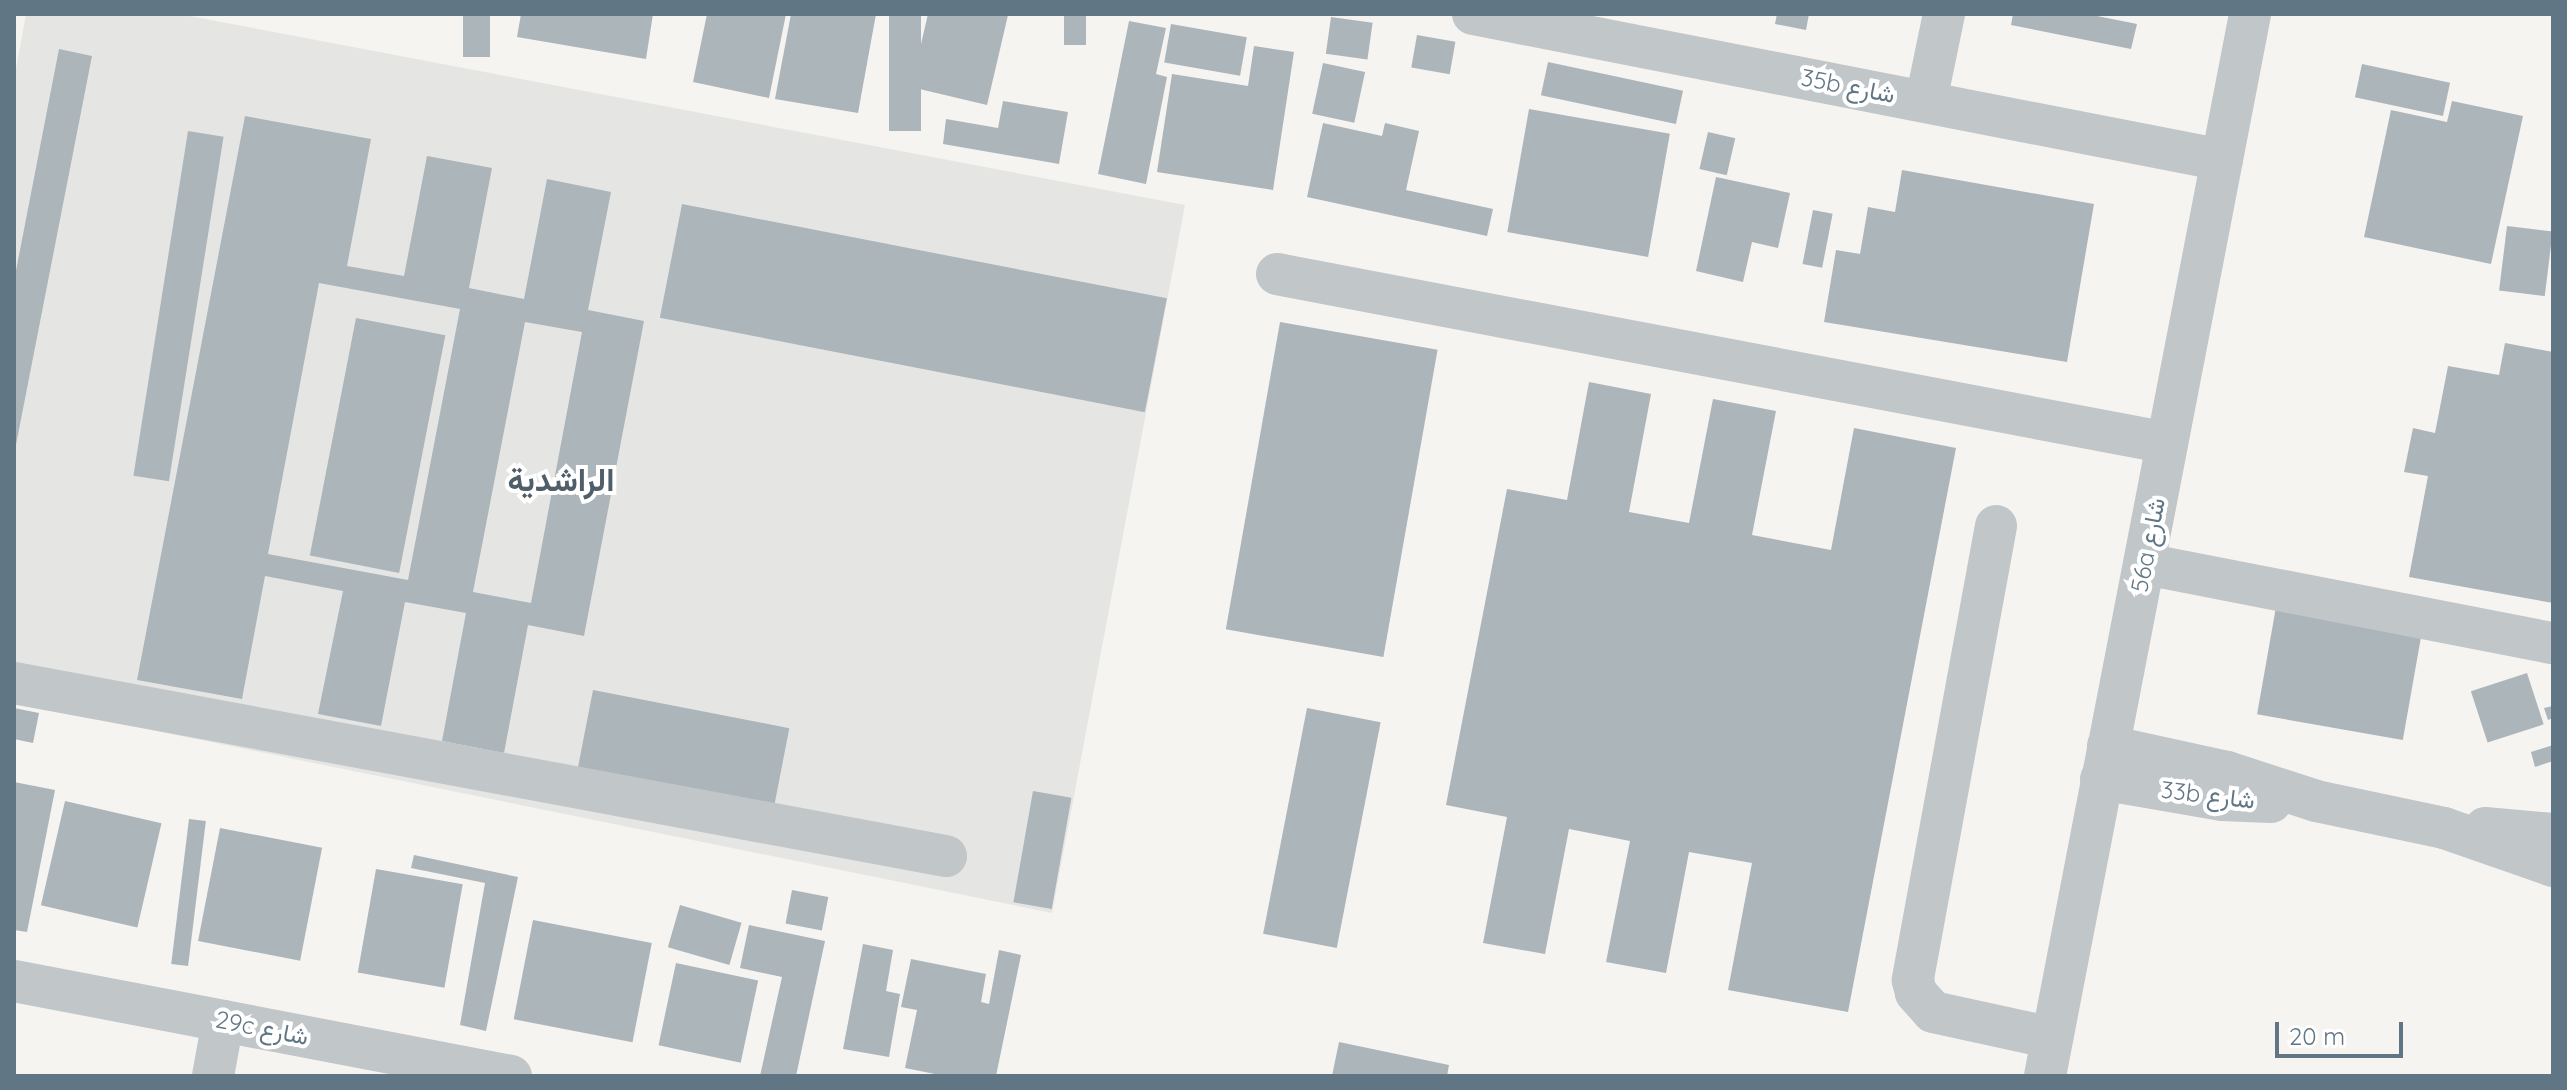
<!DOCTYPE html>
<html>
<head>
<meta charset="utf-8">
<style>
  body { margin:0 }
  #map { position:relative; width:2567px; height:1090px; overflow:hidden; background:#f5f4f0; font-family:Quicksand,Vazirmatn,sans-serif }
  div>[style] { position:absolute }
  .built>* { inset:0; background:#e5e6e3 }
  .building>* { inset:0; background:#acb5ba; transform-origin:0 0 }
  .minor>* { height:42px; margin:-21px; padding:0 21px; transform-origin:21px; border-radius:21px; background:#c1c6c9 }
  span { translate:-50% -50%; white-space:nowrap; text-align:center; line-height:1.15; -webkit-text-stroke:8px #fff; paint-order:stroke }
  .street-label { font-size:24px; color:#607684 }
  .district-label { font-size:32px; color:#4f5e68; font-weight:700 }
  .frame { position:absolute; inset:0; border:16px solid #607684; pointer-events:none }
  .scale { position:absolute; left:2275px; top:1022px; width:128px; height:36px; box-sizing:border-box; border:4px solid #607684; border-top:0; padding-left:10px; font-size:24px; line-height:28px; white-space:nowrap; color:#607684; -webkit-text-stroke:6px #fff; paint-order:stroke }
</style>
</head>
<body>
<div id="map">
  <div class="built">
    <i style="clip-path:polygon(26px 14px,179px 14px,1185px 205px,1052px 913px,14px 702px,14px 80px)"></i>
  </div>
  <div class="building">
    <i style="left:463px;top:14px;width:27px;height:43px"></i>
    <i style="clip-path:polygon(521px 14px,653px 14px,646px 59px,517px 37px)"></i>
    <i style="clip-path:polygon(707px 14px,786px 14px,769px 98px,693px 82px)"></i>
    <i style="clip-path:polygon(791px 14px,876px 14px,858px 113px,775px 99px)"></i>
    <i style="left:889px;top:14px;width:32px;height:117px"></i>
    <i style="clip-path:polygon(928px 14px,1008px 15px,987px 105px,911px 87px)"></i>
    <i style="left:1064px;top:14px;width:22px;height:31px"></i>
    <i style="clip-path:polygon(1777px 14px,1809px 14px,1806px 30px,1775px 24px)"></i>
    <i style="clip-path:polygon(2013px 14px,2087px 14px,2137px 24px,2131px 49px,2011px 25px)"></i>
    <i style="left:1331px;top:17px;width:42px;height:37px;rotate:8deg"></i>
    <i style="clip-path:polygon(1129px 21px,1166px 28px,1156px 74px,1167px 77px,1146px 184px,1098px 174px)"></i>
    <i style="left:1171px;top:24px;width:77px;height:39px;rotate:10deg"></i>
    <i style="left:1417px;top:35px;width:39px;height:33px;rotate:10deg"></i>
    <i style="clip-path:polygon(1254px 46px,1294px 52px,1273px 190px,1157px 172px,1172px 74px,1248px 86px)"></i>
    <i style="clip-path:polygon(59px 49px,92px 56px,14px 455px,14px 281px)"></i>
    <i style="left:1548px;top:62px;width:138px;height:34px;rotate:12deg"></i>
    <i style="left:1323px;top:63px;width:43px;height:52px;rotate:12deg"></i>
    <i style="left:2362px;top:64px;width:90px;height:34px;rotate:12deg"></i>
    <i style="clip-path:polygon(1003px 101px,1068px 112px,1059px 164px,943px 144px,946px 119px,998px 128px)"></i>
    <i style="clip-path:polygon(2452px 101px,2523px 116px,2491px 264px,2364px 237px,2391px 110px,2447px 122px)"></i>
    <i style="left:1529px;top:109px;width:143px;height:125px;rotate:10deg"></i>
    <i style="clip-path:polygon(evenodd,245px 116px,371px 139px,347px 266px,404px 276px,427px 156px,492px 168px,469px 288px,524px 299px,547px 179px,611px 192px,588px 310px,644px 321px,584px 636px,528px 625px,504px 753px,442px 741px,466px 613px,405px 602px,381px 726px,318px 714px,343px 591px,265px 576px,242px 699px,137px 680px,245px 116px,319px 283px,460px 309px,408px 580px,268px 554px,319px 283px,245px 116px,525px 322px,582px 332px,531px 603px,473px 592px,525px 322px)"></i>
    <i style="clip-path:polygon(1323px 123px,1382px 136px,1385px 123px,1419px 131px,1406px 190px,1493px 209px,1487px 236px,1307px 197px)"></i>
    <i style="left:188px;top:131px;width:36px;height:349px;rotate:9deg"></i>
    <i style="left:1708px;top:132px;width:28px;height:38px;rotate:13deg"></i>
    <i style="clip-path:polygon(1902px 170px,2094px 204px,2067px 362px,1824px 322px,1836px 250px,1860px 254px,1868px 207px,1895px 212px)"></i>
    <i style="clip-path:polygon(1716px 177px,1790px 193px,1778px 248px,1752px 242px,1743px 282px,1696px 271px)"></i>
    <i style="left:682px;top:204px;width:494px;height:116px;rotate:11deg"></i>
    <i style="left:1813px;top:210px;width:20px;height:55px;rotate:11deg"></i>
    <i style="left:2507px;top:226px;width:46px;height:65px;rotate:7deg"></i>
    <i style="left:356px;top:318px;width:91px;height:242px;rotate:11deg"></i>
    <i style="left:1280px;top:322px;width:160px;height:312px;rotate:10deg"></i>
    <i style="clip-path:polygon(2505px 343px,2553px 352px,2553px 603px,2409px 577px,2428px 476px,2404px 472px,2413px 428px,2435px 433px,2448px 366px,2499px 375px)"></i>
    <i style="clip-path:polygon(1589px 382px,1651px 394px,1629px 512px,1689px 523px,1713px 399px,1776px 411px,1752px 535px,1831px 550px,1854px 428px,1956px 448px,1848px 1012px,1728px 990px,1752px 863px,1689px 852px,1666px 973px,1606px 962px,1630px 841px,1569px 829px,1545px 954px,1483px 943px,1507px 817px,1446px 805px,1507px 489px,1567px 500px)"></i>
    <i style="left:2276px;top:607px;width:148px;height:109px;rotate:10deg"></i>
    <i style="left:2527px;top:673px;width:54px;height:59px;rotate:72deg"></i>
    <i style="left:593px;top:690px;width:200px;height:80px;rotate:11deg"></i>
    <i style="clip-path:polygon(2553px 706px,2553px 718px,2548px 720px,2544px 708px)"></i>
    <i style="clip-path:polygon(14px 708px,39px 713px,33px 743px,14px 739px)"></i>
    <i style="left:1307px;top:708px;width:75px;height:230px;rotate:11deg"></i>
    <i style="clip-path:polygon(2553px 745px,2553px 761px,2535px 767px,2531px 752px)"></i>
    <i style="clip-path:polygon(14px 782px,55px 790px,27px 932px,14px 930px)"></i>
    <i style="left:1033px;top:791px;width:39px;height:113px;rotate:10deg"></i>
    <i style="left:65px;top:801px;width:99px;height:107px;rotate:13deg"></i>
    <i style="left:189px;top:819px;width:17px;height:146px;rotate:7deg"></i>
    <i style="left:220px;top:828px;width:104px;height:115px;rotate:11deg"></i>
    <i style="clip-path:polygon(414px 855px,518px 877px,486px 1031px,460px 1025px,485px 883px,411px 868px)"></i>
    <i style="left:376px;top:869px;width:88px;height:105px;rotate:10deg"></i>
    <i style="left:792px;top:890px;width:37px;height:34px;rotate:11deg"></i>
    <i style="left:680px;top:905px;width:64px;height:44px;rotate:16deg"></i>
    <i style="left:533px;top:920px;width:121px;height:101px;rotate:11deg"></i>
    <i style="clip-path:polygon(749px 925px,825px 941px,796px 1076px,760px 1076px,782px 977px,740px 968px)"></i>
    <i style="clip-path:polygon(863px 944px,893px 950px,886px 991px,900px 994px,889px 1057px,843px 1049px)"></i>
    <i style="clip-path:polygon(999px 950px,1021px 955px,996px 1076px,945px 1076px,905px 1068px,917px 1010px,901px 1007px,911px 959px,986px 974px,981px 1002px,989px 1004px)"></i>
    <i style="left:676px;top:963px;width:84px;height:84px;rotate:12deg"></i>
    <i style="clip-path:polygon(1339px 1042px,1449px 1065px,1447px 1076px,1332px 1076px)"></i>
  </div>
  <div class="minor">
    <i style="left:1473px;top:14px;width:763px;rotate:11.03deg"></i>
    <i style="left:1926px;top:101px;width:89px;rotate:-78.3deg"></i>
    <i style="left:1277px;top:274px;width:906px;rotate:10.75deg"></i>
    <i style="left:1996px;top:526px;width:462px;rotate:100.4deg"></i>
    <i style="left:1913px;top:980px;width:13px;rotate:77deg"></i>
    <i style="left:1916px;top:993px;width:25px;rotate:48deg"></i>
    <i style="left:1933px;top:1012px;width:122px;rotate:12.3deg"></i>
    <i style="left:2145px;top:564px;width:416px;rotate:11deg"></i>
    <i style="left:14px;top:683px;width:948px;rotate:10.52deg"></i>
    <i style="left:2108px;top:746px;width:122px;rotate:12.3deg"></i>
    <i style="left:2227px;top:772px;width:94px;rotate:18deg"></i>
    <i style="left:2316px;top:801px;width:131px;rotate:11.9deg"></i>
    <i style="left:2444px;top:828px;width:115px;rotate:19.2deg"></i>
    <i style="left:2101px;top:779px;width:123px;rotate:9.8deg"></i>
    <i style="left:2222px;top:800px;width:49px;rotate:2.3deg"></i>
    <i style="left:2485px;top:828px;width:68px;rotate:5deg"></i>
    <i style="left:14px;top:981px;width:506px;rotate:10.82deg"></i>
    <i style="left:213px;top:1076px;width:56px;rotate:-79.7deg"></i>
    <i style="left:2045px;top:1076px;width:1082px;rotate:-79.07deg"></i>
  </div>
  <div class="street-label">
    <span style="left:1848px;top:86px;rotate:11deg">35b شارع</span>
    <span style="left:2148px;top:545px;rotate:-79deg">56a شارع</span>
    <span style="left:2208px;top:795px;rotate:7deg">33b شارع</span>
    <span style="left:262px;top:1028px;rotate:11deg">29c شارع</span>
  </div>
  <div class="district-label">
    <span style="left:561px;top:479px">الراشدية</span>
  </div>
  <div class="frame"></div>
  <div class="scale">20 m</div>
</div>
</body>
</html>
